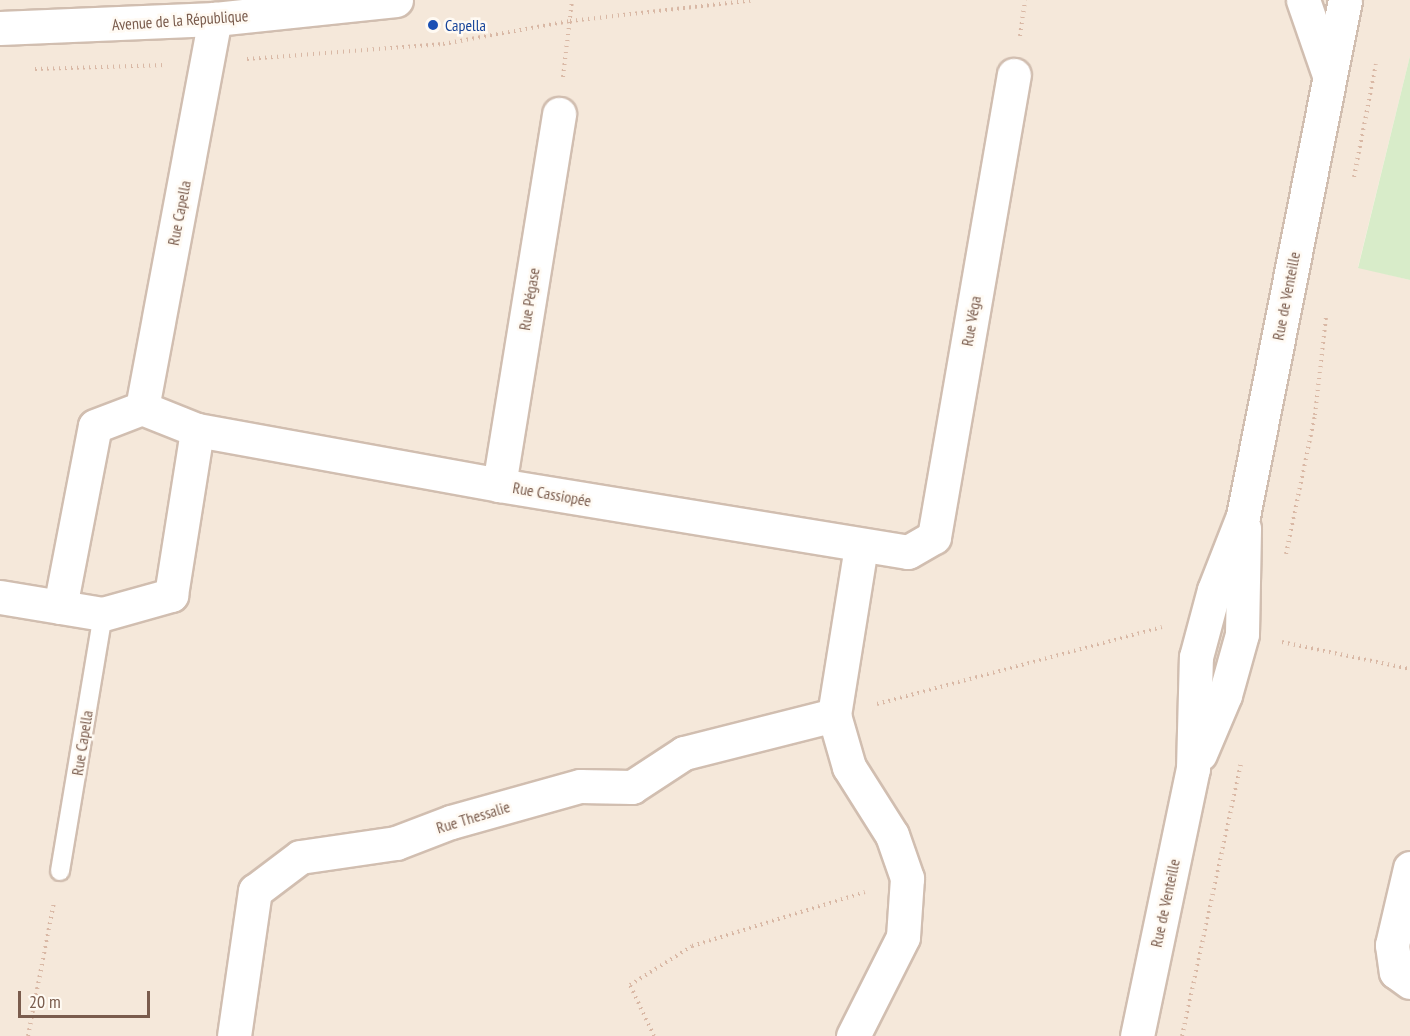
<!DOCTYPE html>
<html>
<head>
<meta charset="utf-8">
<style>
  body { margin:0 }
  #map { position:relative; width:1410px; height:1036px; overflow:hidden; background:#fdf6ec; font-family:"PT Sans Narrow",sans-serif }
  div>[style] { position:absolute }
  .residential>* { inset:0; background:#f5e8da }
  .green>* { inset:0; background:#d8ecc9 }
  .path>* { height:4px; margin-top:-2px; transform-origin:0; background:repeating-linear-gradient(90deg,#d9b8a5 0 1.5px,transparent 0 6px) }
  .roads { filter:drop-shadow(2px 0 #d1beb0) drop-shadow(-2px 0 #d1beb0) drop-shadow(0 2px #d1beb0) drop-shadow(0 -2px #d1beb0) }
  .service>* { height:18px; margin:-9px; padding:0 9px; transform-origin:9px; border-radius:9px; background:#fff }
  .minor>* { height:33px; margin:-16.5px; padding:0 16.5px; transform-origin:16.5px; border-radius:16.5px; background:#fff }
  .tertiary>* { height:33px; margin:-16.5px; padding:0 16.5px; transform-origin:16.5px; border-radius:16.5px; background:#fff }
  .dots>* { width:16px; height:16px; translate:-50% -50%; box-sizing:border-box; border:3px solid #fffaf3; border-radius:50% }
  span { translate:-50% -50%; white-space:nowrap; text-align:center; line-height:1.15; -webkit-text-stroke:5px #fffaf3; paint-order:stroke }
  .street-label { font-size:16px; color:#7a5c4d }
  .transit-label { font-size:16px; color:#164399 }
  .left { translate:0 -50%; text-align:left }
  .scale { position:absolute; left:18px; top:991px; width:132px; height:27px; box-sizing:border-box; border:3px solid #7a5c4d; border-top:0; padding-left:8px; font-size:18px; line-height:21px; white-space:nowrap; color:#7a5c4d; -webkit-text-stroke:4px #fffaf3; paint-order:stroke }
</style>
</head>
<body>
<div id="map">
  <div class="residential">
    <i style="clip-path:polygon(0 0,1410px 0,1410px 56px,1358px 267px,1410px 280px,1410px 1036px,0 1036px)"></i>
  </div>
  <div class="green">
    <i style="clip-path:polygon(1410px 56px,1410px 280px,1358px 268px)"></i>
  </div>
  <div class="path">
    <i style="left:1020px;top:36px;width:36px;rotate:-82deg"></i>
    <i style="left:247px;top:59px;width:197px;rotate:-4.4deg"></i>
    <i style="left:443px;top:44px;width:129px;rotate:-10.3deg"></i>
    <i style="left:570px;top:21px;width:184px;rotate:-6.5deg"></i>
    <i style="left:35px;top:69px;width:130px;rotate:-1.8deg"></i>
    <i style="left:563px;top:77px;width:78px;rotate:-83.3deg"></i>
    <i style="left:1354px;top:177px;width:115px;rotate:-79deg"></i>
    <i style="left:1286px;top:554px;width:142px;rotate:-78.2deg"></i>
    <i style="left:1315px;top:415px;width:99px;rotate:-83.6deg"></i>
    <i style="left:1282px;top:642px;width:131px;rotate:11.9deg"></i>
    <i style="left:877px;top:704px;width:295px;rotate:-15.1deg"></i>
    <i style="left:28px;top:1036px;width:136px;rotate:-79deg"></i>
    <i style="left:654px;top:1036px;width:56px;rotate:-115.2deg"></i>
    <i style="left:630px;top:985px;width:73px;rotate:-32.2deg"></i>
    <i style="left:692px;top:946px;width:181px;rotate:-17.3deg"></i>
    <i style="left:1182px;top:1036px;width:278px;rotate:-77.8deg"></i>
  </div>
  <div class="roads">
    <div class="service">
      <i style="left:60px;top:871px;width:261px;rotate:-80.5deg"></i>
    </div>
    <div class="minor">
      <i style="left:197px;top:430px;width:307px;rotate:10.3deg"></i>
      <i style="left:499px;top:485px;width:414px;rotate:9.3deg"></i>
      <i style="left:908px;top:552px;width:30px;rotate:-30deg"></i>
      <i style="left:934px;top:537px;width:469px;rotate:-80.2deg"></i>
      <i style="left:499px;top:485px;width:376px;rotate:-80.8deg"></i>
      <i style="left:0;top:597px;width:104px;rotate:9.4deg"></i>
      <i style="left:103px;top:614px;width:71px;rotate:-15.6deg"></i>
      <i style="left:171px;top:595px;width:167px;rotate:-81deg"></i>
      <i style="left:197px;top:430px;width:59px;rotate:-158.2deg"></i>
      <i style="left:60px;top:607px;width:184px;rotate:-79.1deg"></i>
      <i style="left:95px;top:426px;width:50px;rotate:-21deg"></i>
      <i style="left:142px;top:408px;width:396px;rotate:-79.4deg"></i>
      <i style="left:834px;top:715px;width:170px;rotate:-80.9deg"></i>
      <i style="left:1410px;top:868px;width:79px;rotate:103.2deg"></i>
      <i style="left:1392px;top:945px;width:27px;rotate:82deg"></i>
      <i style="left:1396px;top:972px;width:17px;rotate:36deg"></i>
      <i style="left:234px;top:1036px;width:147px;rotate:-81.8deg"></i>
      <i style="left:255px;top:891px;width:56px;rotate:-37.1deg"></i>
      <i style="left:300px;top:857px;width:97px;rotate:-8.3deg"></i>
      <i style="left:396px;top:843px;width:59px;rotate:-20.9deg"></i>
      <i style="left:451px;top:822px;width:134px;rotate:-15.6deg"></i>
      <i style="left:580px;top:786px;width:52px;rotate:1.1deg"></i>
      <i style="left:632px;top:787px;width:62px;rotate:-33.2deg"></i>
      <i style="left:684px;top:753px;width:155px;rotate:-14.2deg"></i>
      <i style="left:834px;top:715px;width:54px;rotate:73.9deg"></i>
      <i style="left:849px;top:767px;width:80px;rotate:57.7deg"></i>
      <i style="left:892px;top:835px;width:46px;rotate:70.8deg"></i>
      <i style="left:907px;top:878px;width:59px;rotate:93.9deg"></i>
      <i style="left:903px;top:937px;width:111px;rotate:116.8deg"></i>
    </div>
    <div class="tertiary">
      <i style="left:1303px;top:0;width:76px;rotate:70.9deg"></i>
      <i style="left:0;top:28px;width:215px;rotate:-2.4deg"></i>
      <i style="left:215px;top:19px;width:182px;rotate:-6deg"></i>
      <i style="left:1200px;top:754px;width:64px;rotate:-67deg"></i>
      <i style="left:1225px;top:695px;width:63px;rotate:-74.4deg"></i>
      <i style="left:1242px;top:634px;width:106px;rotate:-88.9deg"></i>
      <i style="left:1137px;top:1036px;width:273px;rotate:-78.2deg"></i>
      <i style="left:1193px;top:769px;width:112px;rotate:-88.5deg"></i>
      <i style="left:1196px;top:657px;width:69px;rotate:-75deg"></i>
      <i style="left:1214px;top:590px;width:79px;rotate:-68.6deg"></i>
      <i style="left:1243px;top:516px;width:526px;rotate:-78.82deg"></i>
    </div>
  </div>
  <div class="dots">
    <i style="left:433px;top:25px;background:#1a4fb4"></i>
  </div>
  <div class="street-label">
    <span style="left:180px;top:20px;rotate:-4deg">Avenue de la République</span>
    <span style="left:179px;top:213px;rotate:-79deg">Rue Capella</span>
    <span style="left:1286px;top:296px;rotate:-79deg">Rue de Venteille</span>
    <span style="left:529px;top:299px;rotate:-81deg">Rue Pégase</span>
    <span style="left:971px;top:321px;rotate:-80deg">Rue Véga</span>
    <span style="left:552px;top:494px;rotate:10deg">Rue Cassiopée</span>
    <span style="left:82px;top:743px;rotate:-81deg">Rue Capella</span>
    <span style="left:473px;top:817px;rotate:-17deg">Rue Thessalie</span>
    <span style="left:1165px;top:903px;rotate:-78deg">Rue de Venteille</span>
  </div>
  <div class="transit-label">
    <span class="left" style="left:445px;top:25px">Capella</span>
  </div>
  <div class="scale">20 m</div>
</div>
</body>
</html>
